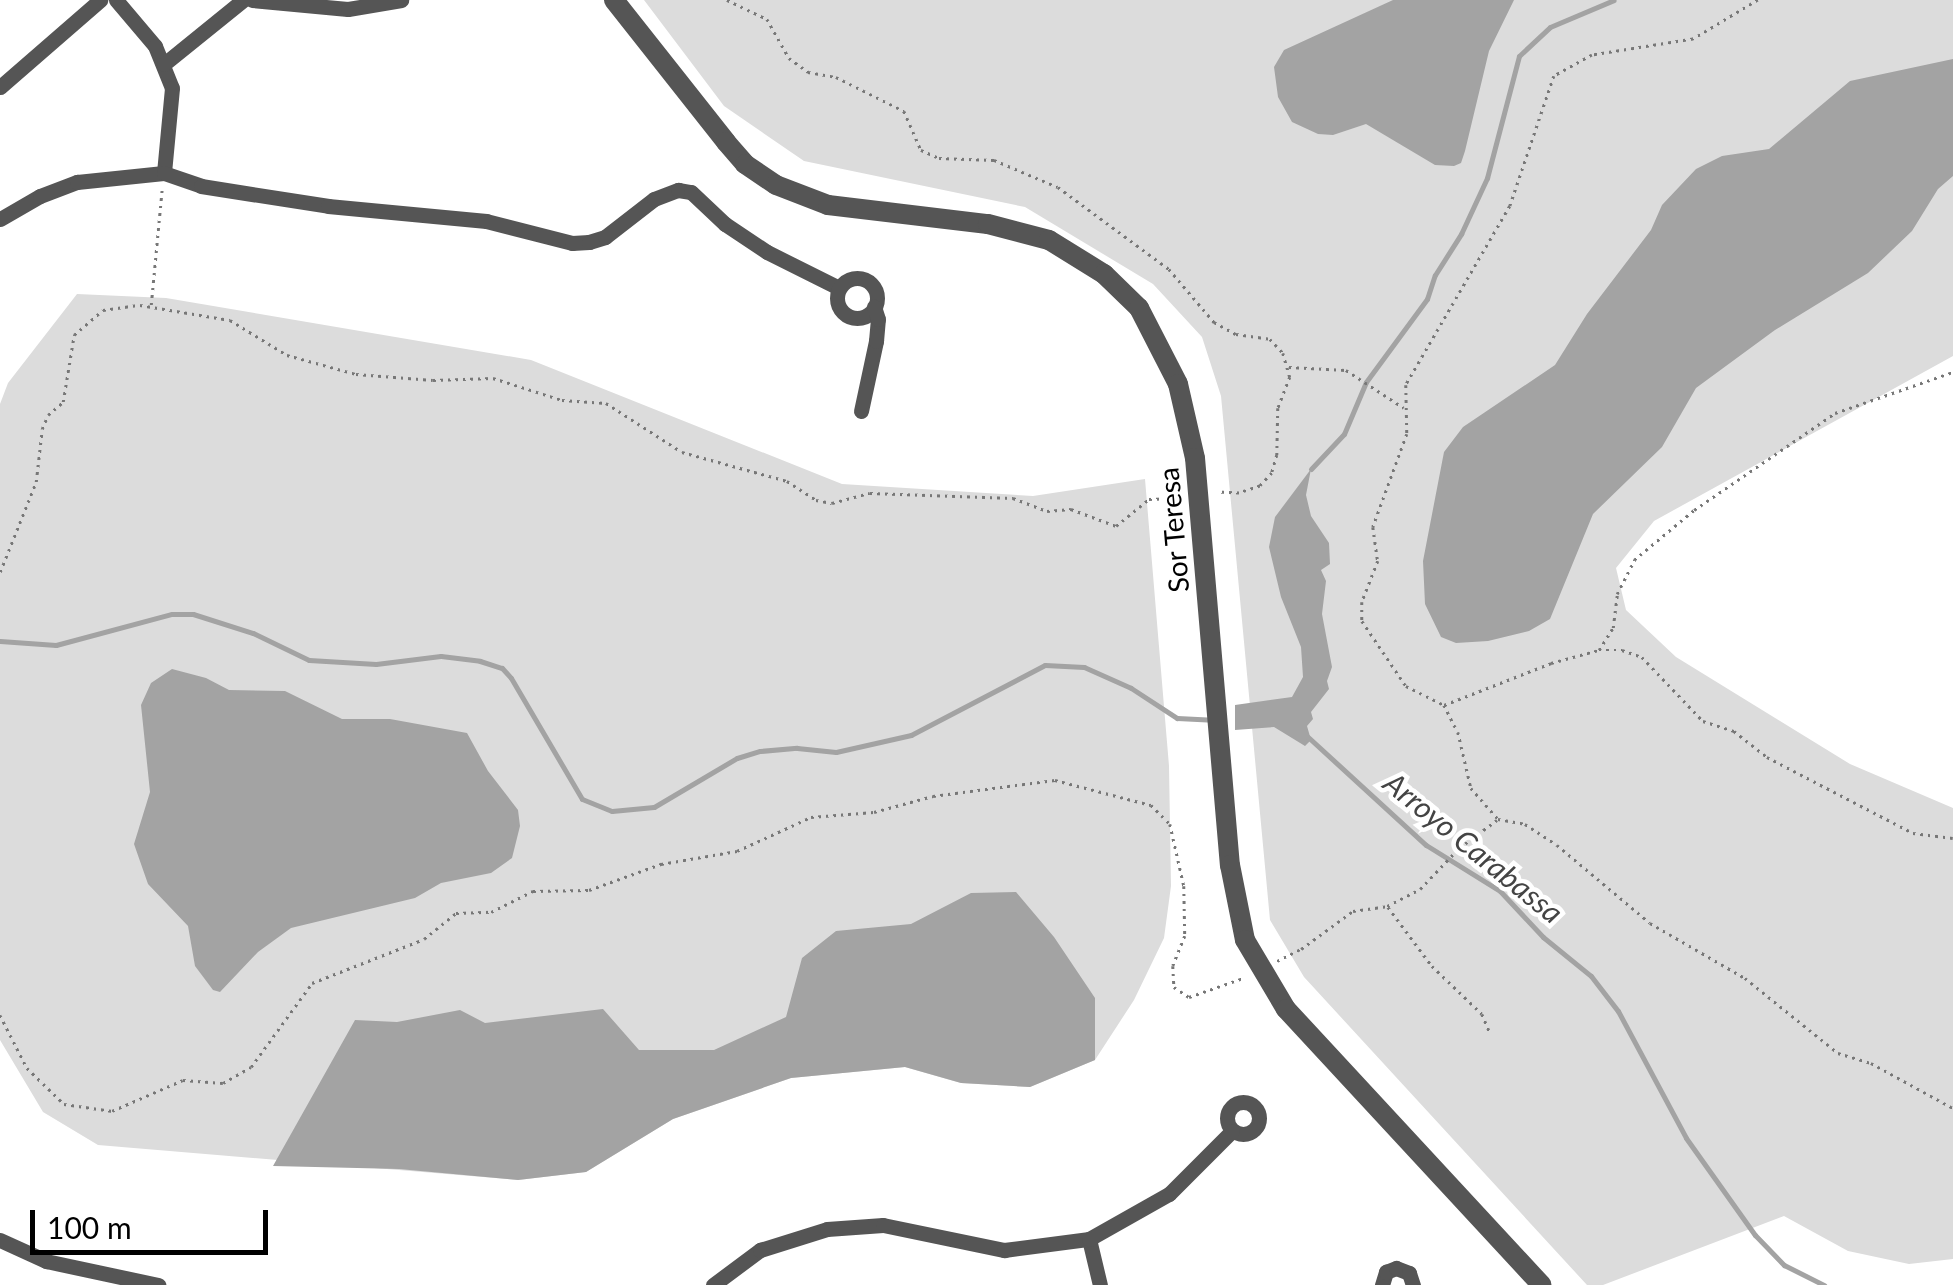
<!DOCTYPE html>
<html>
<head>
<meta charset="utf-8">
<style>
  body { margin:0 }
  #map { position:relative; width:1953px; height:1285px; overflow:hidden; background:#fff; font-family:Lato,sans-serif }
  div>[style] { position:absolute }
  .green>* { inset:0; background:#dcdcdc }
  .water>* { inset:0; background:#a3a3a3 }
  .stream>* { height:5px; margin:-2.5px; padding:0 2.5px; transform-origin:2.5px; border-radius:2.5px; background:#a3a3a3 }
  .path>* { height:2.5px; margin-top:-1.25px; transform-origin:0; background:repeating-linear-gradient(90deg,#777 0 2.5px,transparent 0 7.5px) }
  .minor>* { height:15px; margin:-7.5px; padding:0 7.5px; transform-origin:7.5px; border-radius:7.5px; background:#555 }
  .minor>.ring { margin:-7.5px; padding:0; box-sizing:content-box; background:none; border:15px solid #555; border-radius:50% }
  .tertiary>* { height:20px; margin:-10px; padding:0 10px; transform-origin:10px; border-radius:10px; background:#555 }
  span { translate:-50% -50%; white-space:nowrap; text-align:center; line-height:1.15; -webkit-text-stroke:9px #fff; paint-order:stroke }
  .street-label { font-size:28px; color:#000 }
  .water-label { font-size:30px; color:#444; font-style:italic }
  .scale { position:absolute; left:30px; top:1210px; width:238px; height:45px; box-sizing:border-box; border:5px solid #000; border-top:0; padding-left:12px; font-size:30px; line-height:35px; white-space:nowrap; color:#000; -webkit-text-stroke:8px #fff; paint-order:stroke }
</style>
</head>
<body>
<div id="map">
  <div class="green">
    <i style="clip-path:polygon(644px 0,1953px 0,1953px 356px,1654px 521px,1616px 568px,1626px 610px,1676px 657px,1850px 764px,1953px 808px,1953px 1259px,1909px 1264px,1848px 1251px,1784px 1216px,1603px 1285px,1587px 1285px,1304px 977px,1270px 920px,1221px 396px,1202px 337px,1153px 284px,1025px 207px,804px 161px,724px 106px)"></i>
    <i style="clip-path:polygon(77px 294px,166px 298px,531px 360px,842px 484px,1033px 496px,1145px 479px,1169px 766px,1171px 886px,1164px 938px,1134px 1000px,1095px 1060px,1030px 1087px,961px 1083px,905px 1067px,791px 1078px,673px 1119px,586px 1172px,518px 1180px,98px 1145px,43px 1112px,0 1040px,0 404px,8px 383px)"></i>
  </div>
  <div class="water">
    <i style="clip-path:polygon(1393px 0,1514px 0,1489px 51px,1465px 151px,1461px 163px,1454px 166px,1435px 165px,1366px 124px,1333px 135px,1318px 134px,1292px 122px,1278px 97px,1274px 67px,1284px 50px)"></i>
    <i style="clip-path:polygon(1953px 59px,1953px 176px,1938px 189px,1912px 231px,1868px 273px,1775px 330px,1696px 388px,1662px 447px,1593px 514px,1550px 619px,1529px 631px,1488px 641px,1456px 643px,1441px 637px,1425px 604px,1423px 561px,1444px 452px,1463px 427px,1555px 365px,1587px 314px,1651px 230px,1662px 205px,1696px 169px,1722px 156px,1769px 149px,1850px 81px)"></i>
    <i style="clip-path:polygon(1311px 469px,1306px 495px,1311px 516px,1329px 543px,1330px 564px,1321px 570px,1326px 581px,1322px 614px,1332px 667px,1327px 681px,1329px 689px,1311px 712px,1313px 719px,1307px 726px,1311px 740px,1305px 746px,1274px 727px,1235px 730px,1235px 705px,1292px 697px,1303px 677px,1301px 647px,1281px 597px,1269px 547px,1275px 517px)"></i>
    <i style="clip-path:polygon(172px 669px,206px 678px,229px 690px,285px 691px,342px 719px,390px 719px,467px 733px,488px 771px,518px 810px,520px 826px,512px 858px,491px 873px,441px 883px,415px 898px,291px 928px,258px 952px,220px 992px,213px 990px,195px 966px,188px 926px,148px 884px,134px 844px,150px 792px,141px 705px,151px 683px)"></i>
    <i style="clip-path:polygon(1016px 892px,1054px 937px,1095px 998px,1095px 1060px,1030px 1087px,961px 1083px,905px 1067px,791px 1078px,673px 1119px,586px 1172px,518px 1180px,399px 1169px,273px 1166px,355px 1020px,397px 1022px,460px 1010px,485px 1023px,603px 1009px,639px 1050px,714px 1050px,786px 1017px,802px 958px,836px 931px,911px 924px,971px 893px)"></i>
  </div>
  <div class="stream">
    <i style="left:1311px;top:469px;width:48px;rotate:-46.7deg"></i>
    <i style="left:1344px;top:434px;width:56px;rotate:-67.1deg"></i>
    <i style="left:1366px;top:382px;width:103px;rotate:-53.7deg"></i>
    <i style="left:1427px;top:299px;width:25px;rotate:-72deg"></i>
    <i style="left:1435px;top:275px;width:49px;rotate:-57.6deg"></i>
    <i style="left:1461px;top:234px;width:62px;rotate:-65.1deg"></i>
    <i style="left:1487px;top:178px;width:126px;rotate:-75.3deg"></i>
    <i style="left:1519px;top:56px;width:42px;rotate:-43.1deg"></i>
    <i style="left:1550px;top:27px;width:69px;rotate:-22.9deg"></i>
    <i style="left:0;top:641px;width:56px;rotate:4.1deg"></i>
    <i style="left:56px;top:645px;width:120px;rotate:-15deg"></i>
    <i style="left:172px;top:614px;width:21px"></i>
    <i style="left:193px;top:614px;width:63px;rotate:17.6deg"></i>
    <i style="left:253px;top:633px;width:62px;rotate:25.7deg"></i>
    <i style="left:309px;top:660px;width:67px;rotate:3.4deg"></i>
    <i style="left:376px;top:664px;width:65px;rotate:-7deg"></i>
    <i style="left:441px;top:656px;width:39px;rotate:7deg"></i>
    <i style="left:480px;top:661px;width:23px;rotate:18deg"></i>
    <i style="left:502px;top:668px;width:13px;rotate:48deg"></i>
    <i style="left:511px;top:678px;width:140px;rotate:59.6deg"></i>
    <i style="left:582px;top:799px;width:32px;rotate:22deg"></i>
    <i style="left:612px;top:811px;width:42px;rotate:-5.4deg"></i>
    <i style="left:654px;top:807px;width:96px;rotate:-30.6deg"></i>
    <i style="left:737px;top:758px;width:24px;rotate:-17deg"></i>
    <i style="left:760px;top:751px;width:37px;rotate:-5deg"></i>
    <i style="left:797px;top:748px;width:39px;rotate:6deg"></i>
    <i style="left:836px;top:752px;width:77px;rotate:-12.8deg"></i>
    <i style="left:911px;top:735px;width:151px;rotate:-27.6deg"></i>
    <i style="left:1045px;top:665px;width:39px;rotate:3deg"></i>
    <i style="left:1084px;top:667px;width:51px;rotate:24.1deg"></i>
    <i style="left:1131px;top:688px;width:55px;rotate:33.1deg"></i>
    <i style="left:1177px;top:718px;width:35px;rotate:3deg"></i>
    <i style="left:1308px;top:737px;width:160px;rotate:42.5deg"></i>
    <i style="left:1426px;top:845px;width:87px;rotate:31.9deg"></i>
    <i style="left:1500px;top:891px;width:63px;rotate:46.9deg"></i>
    <i style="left:1543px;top:937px;width:62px;rotate:39.1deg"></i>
    <i style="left:1591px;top:976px;width:44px;rotate:52.4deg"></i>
    <i style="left:1618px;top:1011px;width:144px;rotate:61.8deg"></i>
    <i style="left:1686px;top:1138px;width:119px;rotate:54.6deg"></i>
    <i style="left:1755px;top:1235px;width:42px;rotate:46deg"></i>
    <i style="left:1784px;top:1265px;width:45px;rotate:26.6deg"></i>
  </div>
  <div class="path">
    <i style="left:727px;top:0;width:44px;rotate:25.4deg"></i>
    <i style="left:767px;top:19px;width:45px;rotate:60.6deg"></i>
    <i style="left:789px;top:58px;width:24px;rotate:36deg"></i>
    <i style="left:808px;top:72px;width:28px;rotate:10deg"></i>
    <i style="left:836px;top:77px;width:76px;rotate:26.6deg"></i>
    <i style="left:904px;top:111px;width:43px;rotate:66.4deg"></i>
    <i style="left:921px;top:150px;width:20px;rotate:24deg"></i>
    <i style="left:939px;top:158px;width:55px;rotate:2.1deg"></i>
    <i style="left:994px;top:160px;width:69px;rotate:22.9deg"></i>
    <i style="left:1058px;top:187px;width:138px;rotate:36.5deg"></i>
    <i style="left:1169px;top:269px;width:70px;rotate:49.7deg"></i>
    <i style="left:1214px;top:322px;width:25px;rotate:29deg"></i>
    <i style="left:1236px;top:334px;width:34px;rotate:8deg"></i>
    <i style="left:1270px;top:339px;width:19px;rotate:47deg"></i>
    <i style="left:1283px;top:353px;width:25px;rotate:74deg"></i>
    <i style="left:1290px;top:377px;width:33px;rotate:111deg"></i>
    <i style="left:1278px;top:408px;width:47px;rotate:91.2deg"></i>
    <i style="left:1277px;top:455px;width:19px;rotate:106deg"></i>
    <i style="left:1272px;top:473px;width:18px;rotate:133deg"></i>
    <i style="left:1260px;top:486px;width:22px;rotate:162deg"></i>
    <i style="left:1239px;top:493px;width:21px;rotate:-177deg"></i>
    <i style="left:1758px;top:0;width:76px;rotate:149deg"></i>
    <i style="left:1693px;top:39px;width:102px;rotate:171deg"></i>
    <i style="left:1592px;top:55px;width:43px;rotate:151.1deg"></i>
    <i style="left:1554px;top:76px;width:137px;rotate:108.7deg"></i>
    <i style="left:1510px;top:206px;width:207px;rotate:120.2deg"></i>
    <i style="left:1406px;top:385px;width:49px;rotate:88.8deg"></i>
    <i style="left:1407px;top:434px;width:99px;rotate:110.1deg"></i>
    <i style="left:1373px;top:527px;width:34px;rotate:82deg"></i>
    <i style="left:1378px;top:561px;width:44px;rotate:111.3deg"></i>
    <i style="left:1362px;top:602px;width:19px;rotate:90deg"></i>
    <i style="left:1362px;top:621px;width:78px;rotate:55.9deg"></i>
    <i style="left:1406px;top:686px;width:42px;rotate:26.6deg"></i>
    <i style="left:1444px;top:705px;width:30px;rotate:63deg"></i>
    <i style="left:1458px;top:732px;width:57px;rotate:76.9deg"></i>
    <i style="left:1471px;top:788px;width:41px;rotate:48.9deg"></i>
    <i style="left:1498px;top:819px;width:27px;rotate:10deg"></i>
    <i style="left:1525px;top:824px;width:38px;rotate:33deg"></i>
    <i style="left:1557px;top:845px;width:121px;rotate:40deg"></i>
    <i style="left:1650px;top:923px;width:110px;rotate:30.1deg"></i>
    <i style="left:1745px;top:978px;width:119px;rotate:38.9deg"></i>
    <i style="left:1838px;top:1053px;width:34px;rotate:17deg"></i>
    <i style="left:1871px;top:1063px;width:94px;rotate:28.8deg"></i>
    <i style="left:151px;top:305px;width:117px;rotate:-84.6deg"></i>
    <i style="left:1289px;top:367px;width:57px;rotate:3deg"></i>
    <i style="left:1346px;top:370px;width:69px;rotate:33.2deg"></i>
    <i style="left:0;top:572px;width:97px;rotate:-68.2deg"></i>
    <i style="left:36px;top:482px;width:53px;rotate:-83.5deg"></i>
    <i style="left:42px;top:429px;width:15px;rotate:-67deg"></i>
    <i style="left:48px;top:415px;width:20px;rotate:-41deg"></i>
    <i style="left:63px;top:402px;width:68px;rotate:-80.7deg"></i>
    <i style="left:74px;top:335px;width:38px;rotate:-41deg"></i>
    <i style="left:103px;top:310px;width:37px;rotate:-8deg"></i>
    <i style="left:140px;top:305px;width:91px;rotate:9.5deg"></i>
    <i style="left:230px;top:320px;width:67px;rotate:31.6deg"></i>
    <i style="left:287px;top:355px;width:72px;rotate:15.4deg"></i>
    <i style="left:356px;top:374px;width:77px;rotate:4.5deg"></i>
    <i style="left:433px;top:380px;width:60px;rotate:-1.9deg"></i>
    <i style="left:493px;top:378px;width:72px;rotate:17.7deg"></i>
    <i style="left:562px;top:400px;width:44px;rotate:3.9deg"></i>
    <i style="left:606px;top:403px;width:90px;rotate:32.8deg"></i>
    <i style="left:682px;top:452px;width:109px;rotate:15.4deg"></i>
    <i style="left:787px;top:481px;width:35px;rotate:33deg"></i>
    <i style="left:816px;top:500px;width:16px;rotate:11deg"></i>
    <i style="left:832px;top:503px;width:39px;rotate:-15deg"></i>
    <i style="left:870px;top:493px;width:143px;rotate:2deg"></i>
    <i style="left:1013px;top:498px;width:36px;rotate:21deg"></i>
    <i style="left:1047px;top:511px;width:24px;rotate:-5deg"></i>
    <i style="left:1071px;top:509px;width:48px;rotate:20.7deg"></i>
    <i style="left:1116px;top:526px;width:43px;rotate:-39.3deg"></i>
    <i style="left:1149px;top:499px;width:28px;rotate:-2deg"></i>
    <i style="left:1599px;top:650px;width:26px;rotate:-58deg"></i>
    <i style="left:1613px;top:628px;width:34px;rotate:-83deg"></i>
    <i style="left:1617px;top:594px;width:38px;rotate:-63deg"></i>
    <i style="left:1634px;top:560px;width:78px;rotate:-39.8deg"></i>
    <i style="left:1694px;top:510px;width:171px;rotate:-34.5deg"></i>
    <i style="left:1835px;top:413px;width:125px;rotate:-19.2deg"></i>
    <i style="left:1444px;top:705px;width:115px;rotate:-21.4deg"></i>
    <i style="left:1551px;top:663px;width:50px;rotate:-15.2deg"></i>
    <i style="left:1599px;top:650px;width:23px"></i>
    <i style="left:1622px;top:650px;width:21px;rotate:19deg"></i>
    <i style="left:1642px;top:657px;width:88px;rotate:46.4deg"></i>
    <i style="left:1703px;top:721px;width:33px;rotate:18deg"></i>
    <i style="left:1734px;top:731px;width:42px;rotate:38.2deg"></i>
    <i style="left:1767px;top:757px;width:165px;rotate:27.5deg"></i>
    <i style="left:1913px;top:833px;width:40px;rotate:7.1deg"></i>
    <i style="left:1388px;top:907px;width:74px;rotate:53.3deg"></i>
    <i style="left:1432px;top:966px;width:69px;rotate:43.8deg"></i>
    <i style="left:1482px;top:1014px;width:21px;rotate:67deg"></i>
    <i style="left:1277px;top:961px;width:27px;rotate:-27deg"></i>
    <i style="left:1301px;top:949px;width:64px;rotate:-36.2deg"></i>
    <i style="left:1353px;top:911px;width:34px;rotate:-8deg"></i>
    <i style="left:1387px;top:906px;width:37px;rotate:-27deg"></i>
    <i style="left:1420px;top:889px;width:57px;rotate:-46.4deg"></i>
    <i style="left:1459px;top:848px;width:47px;rotate:-36.4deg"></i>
    <i style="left:0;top:1015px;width:59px;rotate:63deg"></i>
    <i style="left:27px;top:1068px;width:52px;rotate:44.2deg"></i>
    <i style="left:64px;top:1104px;width:49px;rotate:8.3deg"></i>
    <i style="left:112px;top:1111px;width:77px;rotate:-23.6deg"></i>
    <i style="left:183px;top:1080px;width:40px;rotate:4.3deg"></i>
    <i style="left:223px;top:1083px;width:32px;rotate:-30deg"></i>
    <i style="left:251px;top:1067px;width:104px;rotate:-54deg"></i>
    <i style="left:312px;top:983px;width:120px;rotate:-21.4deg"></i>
    <i style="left:424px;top:939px;width:41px;rotate:-39.1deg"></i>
    <i style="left:456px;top:913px;width:35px;rotate:-2deg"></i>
    <i style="left:491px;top:912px;width:47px;rotate:-26.6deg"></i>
    <i style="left:533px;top:891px;width:56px;rotate:-1deg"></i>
    <i style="left:589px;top:890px;width:77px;rotate:-19.9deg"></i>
    <i style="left:661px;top:864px;width:77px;rotate:-9.7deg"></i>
    <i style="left:737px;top:851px;width:81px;rotate:-24.7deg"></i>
    <i style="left:811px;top:817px;width:63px;rotate:-4.5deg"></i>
    <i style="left:874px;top:812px;width:61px;rotate:-15.2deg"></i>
    <i style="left:933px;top:796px;width:123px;rotate:-7.5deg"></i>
    <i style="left:1055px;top:780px;width:99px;rotate:14.6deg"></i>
    <i style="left:1151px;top:805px;width:27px;rotate:45deg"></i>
    <i style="left:1170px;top:824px;width:64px;rotate:77.3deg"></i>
    <i style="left:1184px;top:886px;width:50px;rotate:88.9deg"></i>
    <i style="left:1185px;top:936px;width:32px;rotate:112deg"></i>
    <i style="left:1173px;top:966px;width:21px;rotate:87deg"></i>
    <i style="left:1174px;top:987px;width:18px;rotate:34deg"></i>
    <i style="left:1189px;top:997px;width:57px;rotate:-19.4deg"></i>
  </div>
  <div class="minor">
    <i style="left:116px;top:0;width:60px;rotate:49.7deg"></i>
    <i style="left:155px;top:46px;width:45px;rotate:68deg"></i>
    <i style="left:172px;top:88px;width:85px;rotate:95.4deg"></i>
    <i style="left:252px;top:0;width:96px;rotate:5.4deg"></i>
    <i style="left:348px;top:9px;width:54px;rotate:-9.6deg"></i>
    <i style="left:164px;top:64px;width:102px;rotate:-39deg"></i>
    <i style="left:0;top:87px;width:133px;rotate:-41deg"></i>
    <i style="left:0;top:219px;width:46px;rotate:-29.9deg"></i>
    <i style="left:40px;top:196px;width:40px;rotate:-21deg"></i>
    <i style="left:77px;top:182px;width:87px;rotate:-5.9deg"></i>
    <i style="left:164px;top:173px;width:39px;rotate:19deg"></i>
    <i style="left:201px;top:186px;width:129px;rotate:8.9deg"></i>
    <i style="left:328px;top:206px;width:159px;rotate:5.4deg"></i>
    <i style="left:486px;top:221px;width:89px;rotate:14.3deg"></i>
    <i style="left:572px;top:243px;width:17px;rotate:-3deg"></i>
    <i style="left:589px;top:242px;width:17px;rotate:-17deg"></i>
    <i style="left:605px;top:237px;width:62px;rotate:-37.8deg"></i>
    <i style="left:654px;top:199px;width:26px;rotate:-21deg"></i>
    <i style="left:678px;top:190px;width:13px;rotate:9deg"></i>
    <i style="left:691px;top:192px;width:47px;rotate:43.3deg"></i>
    <i style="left:725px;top:224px;width:50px;rotate:33.7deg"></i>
    <i style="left:767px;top:252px;width:80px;rotate:26.6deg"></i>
    <i class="ring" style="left:837px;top:278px;width:25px;height:25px"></i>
    <i style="left:861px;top:411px;width:72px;rotate:-77.9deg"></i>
    <i style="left:876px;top:341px;width:22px;rotate:-85deg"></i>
    <i style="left:878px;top:319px;width:13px;rotate:-108deg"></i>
    <i class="ring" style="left:1227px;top:1102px;width:17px;height:17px"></i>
    <i style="left:1089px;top:1239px;width:47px;rotate:76.6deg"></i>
    <i style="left:0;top:1240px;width:51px;rotate:24.5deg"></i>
    <i style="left:46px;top:1261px;width:115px;rotate:12.1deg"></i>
    <i style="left:713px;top:1285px;width:59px;rotate:-36.7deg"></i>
    <i style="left:760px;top:1250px;width:70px;rotate:-17.4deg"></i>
    <i style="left:827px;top:1229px;width:56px;rotate:-4.1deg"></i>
    <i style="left:883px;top:1225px;width:124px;rotate:11.7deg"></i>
    <i style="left:1004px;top:1250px;width:86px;rotate:-7.4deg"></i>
    <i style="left:1089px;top:1239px;width:92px;rotate:-29.4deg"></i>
    <i style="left:1169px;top:1194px;width:89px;rotate:-45deg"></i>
    <i style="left:1382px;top:1285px;width:14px;rotate:-73deg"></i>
    <i style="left:1386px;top:1272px;width:11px;rotate:-22deg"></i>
    <i style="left:1396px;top:1268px;width:14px;rotate:21deg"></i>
    <i style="left:1409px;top:1273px;width:13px;rotate:72deg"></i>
  </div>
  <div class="tertiary">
    <i style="left:614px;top:0;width:181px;rotate:51.7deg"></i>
    <i style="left:726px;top:142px;width:29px;rotate:49deg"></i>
    <i style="left:745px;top:164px;width:37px;rotate:34deg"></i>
    <i style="left:776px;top:185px;width:56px;rotate:21deg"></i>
    <i style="left:828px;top:205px;width:161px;rotate:6.8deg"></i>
    <i style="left:988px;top:224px;width:63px;rotate:14.7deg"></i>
    <i style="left:1049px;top:240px;width:65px;rotate:31.7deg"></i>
    <i style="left:1104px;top:274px;width:49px;rotate:44.2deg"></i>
    <i style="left:1139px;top:308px;width:85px;rotate:62.8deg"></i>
    <i style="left:1178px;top:384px;width:76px;rotate:77.1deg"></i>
    <i style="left:1195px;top:458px;width:409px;rotate:85.1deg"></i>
    <i style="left:1230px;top:865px;width:76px;rotate:78.7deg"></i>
    <i style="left:1245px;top:940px;width:80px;rotate:59.3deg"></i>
    <i style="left:1286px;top:1009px;width:376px;rotate:47.2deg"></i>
  </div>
  <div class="street-label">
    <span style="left:1173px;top:530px;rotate:-95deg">Sor Teresa</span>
  </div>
  <div class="water-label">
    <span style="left:1474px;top:847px;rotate:39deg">Arroyo Carabassa</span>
  </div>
  <div class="scale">100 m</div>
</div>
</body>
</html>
